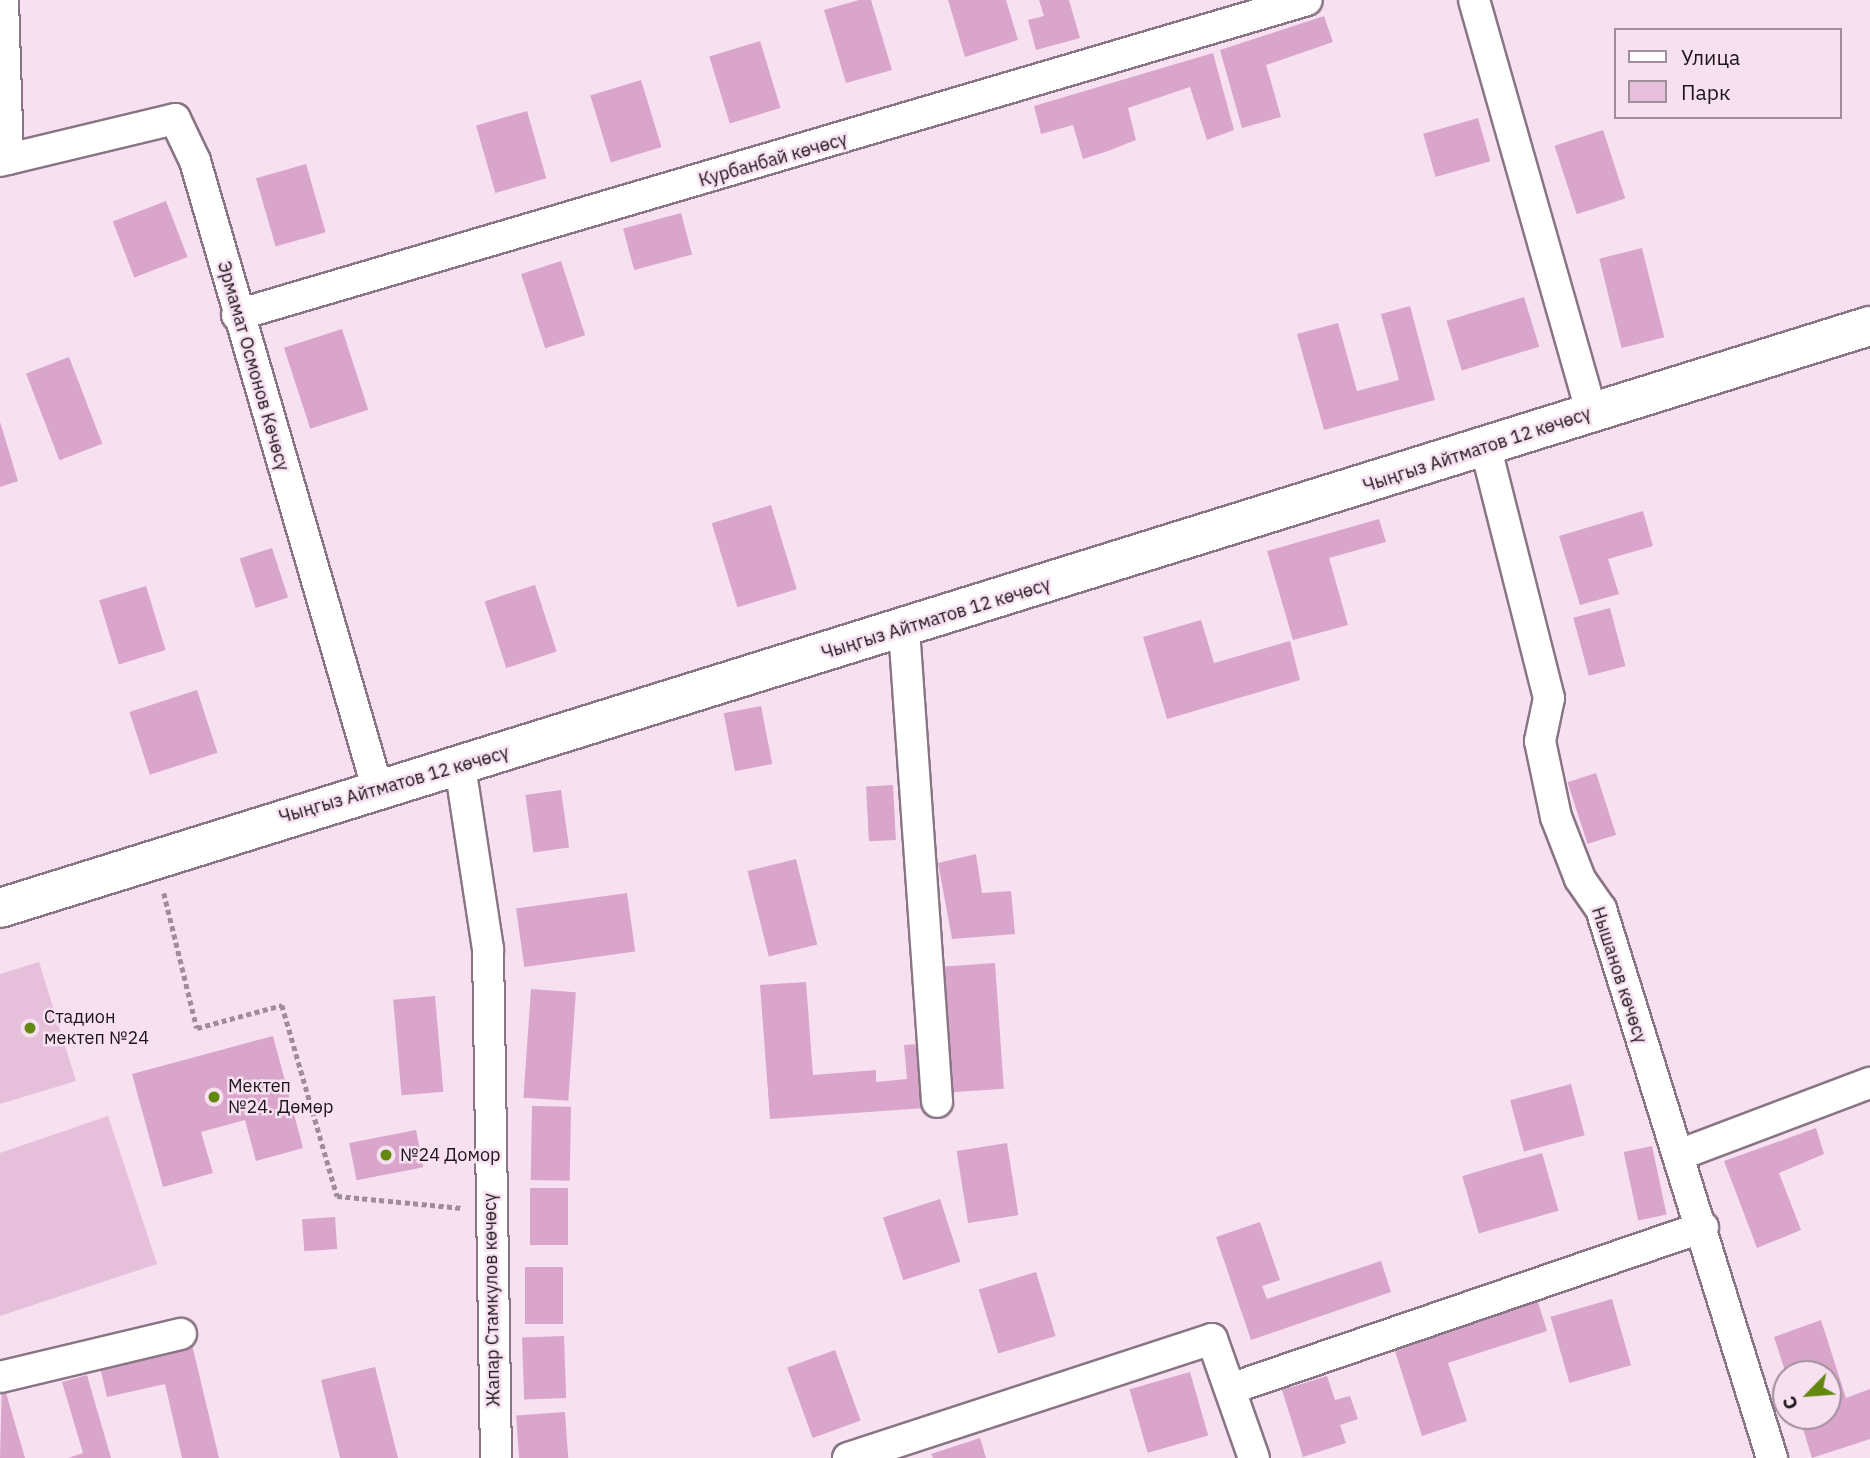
<!DOCTYPE html>
<html>
<head>
<meta charset="utf-8">
<style>
  body { margin:0 }
  #map { position:relative; width:1870px; height:1458px; overflow:hidden; background:#f7e1f0; font-family:"IBM Plex Sans",sans-serif }
  div>[style] { position:absolute }
  .green>* { inset:0; background:#e6bfda }
  .building>* { inset:0; background:#daa5cb; transform-origin:0 0 }
  .path>* { height:4.5px; margin-top:-2.25px; transform-origin:0; background:repeating-linear-gradient(90deg,#9f8e9a 0 5px,transparent 0 8.5px) }
  .roads { filter:drop-shadow(2px 0 #897583) drop-shadow(-2px 0 #897583) drop-shadow(0 2px #897583) drop-shadow(0 -2px #897583) }
  .minor>* { height:30px; margin:-15px; padding:0 15px; transform-origin:15px; border-radius:15px; background:#fff }
  .secondary>* { height:38px; margin:-19px; padding:0 19px; transform-origin:19px; border-radius:19px; background:#fff }
  .dots>* { width:19px; height:19px; translate:-50% -50%; box-sizing:border-box; border:4px solid #f7e1f0; border-radius:50% }
  span { translate:-50% -50%; white-space:nowrap; text-align:center; line-height:1.15; -webkit-text-stroke:5px #f7e1f0; paint-order:stroke }
  .street-label { font-size:18px; color:#1d151b }
  .poi-label { font-size:18px; color:#1d151b }
  .left { translate:0 -50%; text-align:left }
  .legend { position:absolute; left:1614px; top:28px; width:228px; height:91px; box-sizing:border-box; background:#f7e1f0; border:2px solid #a08f9b; margin:0; padding:9px 12px; list-style:none; font-size:21px; color:#1d151b }
  .legend li { display:flex; align-items:center; gap:14px; height:35px }
  .legend b { width:35px; border:2px solid #a08f9b }
  .north { position:absolute; left:1772px; top:1360px; width:70px; height:70px; box-sizing:border-box; background:#f7e1f0; border:2px solid #a08f9b; border-radius:50%; rotate:245deg; font-size:19px; font-weight:700; line-height:28px; text-align:center; color:#1d151b }
  .north::after { content:''; display:block; margin:auto; width:24px; height:32px; background:#638810; clip-path:polygon(50% 0,100% 100%,50% 72%,0 100%) }
</style>
</head>
<body>
<div id="map">
  <div class="green">
    <i style="clip-path:polygon(39px 962px,76px 1081px,0 1104px,0 974px)"></i>
    <i style="clip-path:polygon(108px 1116px,157px 1264px,0 1316px,0 1153px)"></i>
  </div>
  <div class="building">
    <i style="clip-path:polygon(859px 0,871px 0,892px 70px,846px 83px,824px 10px)"></i>
    <i style="clip-path:polygon(948px 0,1006px 0,1018px 40px,965px 57px)"></i>
    <i style="clip-path:polygon(1039px 0,1069px 0,1080px 38px,1036px 50px,1028px 20px,1044px 16px)"></i>
    <i style="clip-path:polygon(1324px 16px,1333px 42px,1266px 65px,1281px 117px,1242px 128px,1220px 50px)"></i>
    <i style="left:760px;top:41px;width:70px;height:53px;rotate:73deg"></i>
    <i style="clip-path:polygon(1213px 53px,1234px 130px,1207px 140px,1190px 87px,1128px 108px,1136px 140px,1108px 151px,1083px 159px,1073px 125px,1041px 134px,1034px 106px)"></i>
    <i style="left:641px;top:80px;width:70px;height:53px;rotate:73deg"></i>
    <i style="left:527px;top:111px;width:70px;height:53px;rotate:74deg"></i>
    <i style="left:1478px;top:118px;width:45px;height:57px;rotate:74deg"></i>
    <i style="left:1603px;top:130px;width:72px;height:51px;rotate:72deg"></i>
    <i style="left:306px;top:164px;width:71px;height:52px;rotate:74deg"></i>
    <i style="left:166px;top:201px;width:60px;height:57px;rotate:69deg"></i>
    <i style="left:681px;top:213px;width:43px;height:60px;rotate:75deg"></i>
    <i style="left:1642px;top:248px;width:92px;height:44px;rotate:76deg"></i>
    <i style="left:561px;top:261px;width:78px;height:42px;rotate:72deg"></i>
    <i style="left:1524px;top:297px;width:52px;height:81px;rotate:73deg"></i>
    <i style="clip-path:polygon(1410px 306px,1435px 400px,1324px 430px,1297px 334px,1338px 323px,1357px 391px,1399px 380px,1381px 314px)"></i>
    <i style="left:342px;top:329px;width:85px;height:61px;rotate:72deg"></i>
    <i style="left:69px;top:357px;width:93px;height:46px;rotate:69deg"></i>
    <i style="clip-path:polygon(0 422px,18px 481px,0 487px)"></i>
    <i style="left:771px;top:505px;width:88px;height:62px;rotate:73deg"></i>
    <i style="clip-path:polygon(1643px 511px,1653px 546px,1608px 559px,1619px 594px,1580px 605px,1559px 536px)"></i>
    <i style="clip-path:polygon(1379px 519px,1386px 542px,1329px 558px,1348px 625px,1293px 640px,1267px 551px)"></i>
    <i style="left:272px;top:548px;width:52px;height:34px;rotate:72deg"></i>
    <i style="left:535px;top:585px;width:70px;height:53px;rotate:72deg"></i>
    <i style="left:146px;top:586px;width:67px;height:49px;rotate:73deg"></i>
    <i style="left:1610px;top:608px;width:60px;height:38px;rotate:75deg"></i>
    <i style="clip-path:polygon(1201px 620px,1214px 663px,1290px 641px,1300px 680px,1167px 719px,1143px 637px)"></i>
    <i style="left:197px;top:690px;width:66px;height:71px;rotate:72deg"></i>
    <i style="left:761px;top:706px;width:59px;height:38px;rotate:79deg"></i>
    <i style="left:1596px;top:773px;width:65px;height:30px;rotate:72deg"></i>
    <i style="left:893px;top:785px;width:55px;height:27px;rotate:87deg"></i>
    <i style="left:561px;top:790px;width:58px;height:36px;rotate:82deg"></i>
    <i style="clip-path:polygon(976px 854px,982px 893px,1011px 891px,1015px 934px,952px 939px,938px 863px)"></i>
    <i style="left:796px;top:859px;width:88px;height:50px;rotate:76deg"></i>
    <i style="left:627px;top:893px;width:59px;height:112px;rotate:82deg"></i>
    <i style="left:995px;top:963px;width:126px;height:55px;rotate:86deg"></i>
    <i style="clip-path:polygon(806px 982px,813px 1075px,876px 1070px,876px 1082px,907px 1079px,904px 1045px,919px 1044px,925px 1108px,770px 1119px,760px 985px)"></i>
    <i style="left:531px;top:989px;width:45px;height:109px;rotate:4deg"></i>
    <i style="left:435px;top:996px;width:96px;height:42px;rotate:85deg"></i>
    <i style="clip-path:polygon(273px 1036px,303px 1148px,256px 1161px,245px 1120px,201px 1132px,213px 1173px,163px 1187px,132px 1074px)"></i>
    <i style="left:1571px;top:1084px;width:53px;height:63px;rotate:75deg"></i>
    <i style="left:532px;top:1106px;width:39px;height:74px;rotate:1deg"></i>
    <i style="clip-path:polygon(1816px 1128px,1824px 1154px,1779px 1173px,1801px 1230px,1757px 1248px,1724px 1161px)"></i>
    <i style="left:416px;top:1130px;width:38px;height:68px;rotate:79deg"></i>
    <i style="left:1007px;top:1143px;width:73px;height:51px;rotate:81deg"></i>
    <i style="left:1652px;top:1146px;width:70px;height:29px;rotate:78deg"></i>
    <i style="left:1542px;top:1153px;width:60px;height:83px;rotate:74deg"></i>
    <i style="left:530px;top:1188px;width:38px;height:57px"></i>
    <i style="left:940px;top:1199px;width:66px;height:60px;rotate:72deg"></i>
    <i style="left:335px;top:1217px;width:32px;height:33px;rotate:86deg"></i>
    <i style="clip-path:polygon(1260px 1222px,1280px 1280px,1262px 1286px,1267px 1299px,1381px 1261px,1391px 1292px,1251px 1340px,1216px 1237px)"></i>
    <i style="left:525px;top:1267px;width:38px;height:57px"></i>
    <i style="left:1036px;top:1272px;width:67px;height:60px;rotate:73deg"></i>
    <i style="left:1612px;top:1299px;width:69px;height:64px;rotate:74deg"></i>
    <i style="clip-path:polygon(1538px 1302px,1547px 1331px,1448px 1363px,1467px 1421px,1422px 1436px,1394px 1348px)"></i>
    <i style="clip-path:polygon(1821px 1320px,1846px 1398px,1870px 1389px,1870px 1439px,1812px 1458px,1799px 1416px,1828px 1416px,1828px 1374px,1786px 1374px,1774px 1337px)"></i>
    <i style="clip-path:polygon(189px 1332px,219px 1458px,182px 1458px,165px 1384px,107px 1397px,97px 1354px)"></i>
    <i style="left:564px;top:1336px;width:62px;height:42px;rotate:88deg"></i>
    <i style="left:835px;top:1350px;width:75px;height:51px;rotate:70deg"></i>
    <i style="clip-path:polygon(375px 1367px,398px 1458px,340px 1458px,321px 1380px)"></i>
    <i style="left:1190px;top:1372px;width:66px;height:63px;rotate:74deg"></i>
    <i style="clip-path:polygon(87px 1375px,111px 1458px,68px 1458px,83px 1453px,62px 1382px)"></i>
    <i style="clip-path:polygon(1327px 1376px,1335px 1400px,1350px 1396px,1358px 1419px,1340px 1425px,1346px 1443px,1303px 1457px,1282px 1390px)"></i>
    <i style="clip-path:polygon(2px 1379px,25px 1458px,0 1458px)"></i>
    <i style="left:565px;top:1412px;width:46px;height:49px;rotate:86deg"></i>
    <i style="clip-path:polygon(980px 1438px,986px 1458px,933px 1458px,931px 1454px)"></i>
  </div>
  <div class="path">
    <i style="left:164px;top:893px;width:139px;rotate:76.3deg"></i>
    <i style="left:197px;top:1028px;width:88px;rotate:-15.1deg"></i>
    <i style="left:282px;top:1005px;width:199px;rotate:73.9deg"></i>
    <i style="left:337px;top:1196px;width:126px;rotate:5.5deg"></i>
  </div>
  <div class="roads">
    <div class="minor">
      <i style="left:3px;top:0;width:159px;rotate:88.2deg"></i>
      <i style="left:1474px;top:0;width:430px;rotate:74.1deg"></i>
      <i style="left:0;top:161px;width:180px;rotate:-13.5deg"></i>
      <i style="left:175px;top:119px;width:47px;rotate:64.5deg"></i>
      <i style="left:195px;top:161px;width:652px;rotate:73.79deg"></i>
      <i style="left:237px;top:315px;width:1115px;rotate:-16.4deg"></i>
      <i style="left:1486px;top:449px;width:257px;rotate:75.8deg"></i>
      <i style="left:1549px;top:698px;width:44px;rotate:101.8deg"></i>
      <i style="left:1540px;top:741px;width:78px;rotate:78.1deg"></i>
      <i style="left:1556px;top:817px;width:66px;rotate:68.8deg"></i>
      <i style="left:1580px;top:879px;width:37px;rotate:55deg"></i>
      <i style="left:1601px;top:909px;width:575px;rotate:72.7deg"></i>
      <i style="left:904px;top:629px;width:474px;rotate:86deg"></i>
      <i style="left:460px;top:766px;width:185px;rotate:81.3deg"></i>
      <i style="left:488px;top:949px;width:509px;rotate:89.1deg"></i>
      <i style="left:1679px;top:1155px;width:204px;rotate:-20.7deg"></i>
      <i style="left:0;top:1377px;width:186px;rotate:-13.4deg"></i>
      <i style="left:1230px;top:1389px;width:500px;rotate:-18.9deg"></i>
      <i style="left:848px;top:1458px;width:383px;rotate:-18.1deg"></i>
      <i style="left:1212px;top:1339px;width:126px;rotate:70.6deg"></i>
    </div>
    <div class="secondary">
      <i style="left:0;top:908px;width:1958px;rotate:-17.29deg"></i>
    </div>
  </div>
  <div class="dots">
    <i style="left:30px;top:1028px;background:#638810"></i>
    <i style="left:214px;top:1097px;background:#638810"></i>
    <i style="left:386px;top:1155px;background:#638810"></i>
  </div>
  <div class="street-label">
    <span style="left:773px;top:160px;rotate:-16deg">Курбанбай көчөсү</span>
    <span style="left:253px;top:366px;rotate:74deg">Эрмамат Осмонов Көчөсү</span>
    <span style="left:1477px;top:450px;rotate:-18deg">Чыңгыз Айтматов 12 көчөсү</span>
    <span style="left:936px;top:619px;rotate:-17deg">Чыңгыз Айтматов 12 көчөсү</span>
    <span style="left:394px;top:785px;rotate:-16deg">Чыңгыз Айтматов 12 көчөсү</span>
    <span style="left:1619px;top:975px;rotate:72deg">Нышанов көчөсү</span>
    <span style="left:492px;top:1300px;rotate:-91deg">Жапар Стамкулов көчөсү</span>
  </div>
  <div class="poi-label">
    <span class="left" style="left:44px;top:1028px">Стадион<br>мектеп №24</span>
    <span class="left" style="left:228px;top:1097px">Мектеп<br>№24. Дөмөр</span>
    <span class="left" style="left:400px;top:1155px">№24 Домор</span>
  </div>
  <ul class="legend">
  <li><b style="height:9px;background:#fff"></b>Улица</li>
  <li><b style="height:19px;background:#e6bfda"></b>Парк</li>
  </ul>
  <div class="north">С</div>
</div>
</body>
</html>
